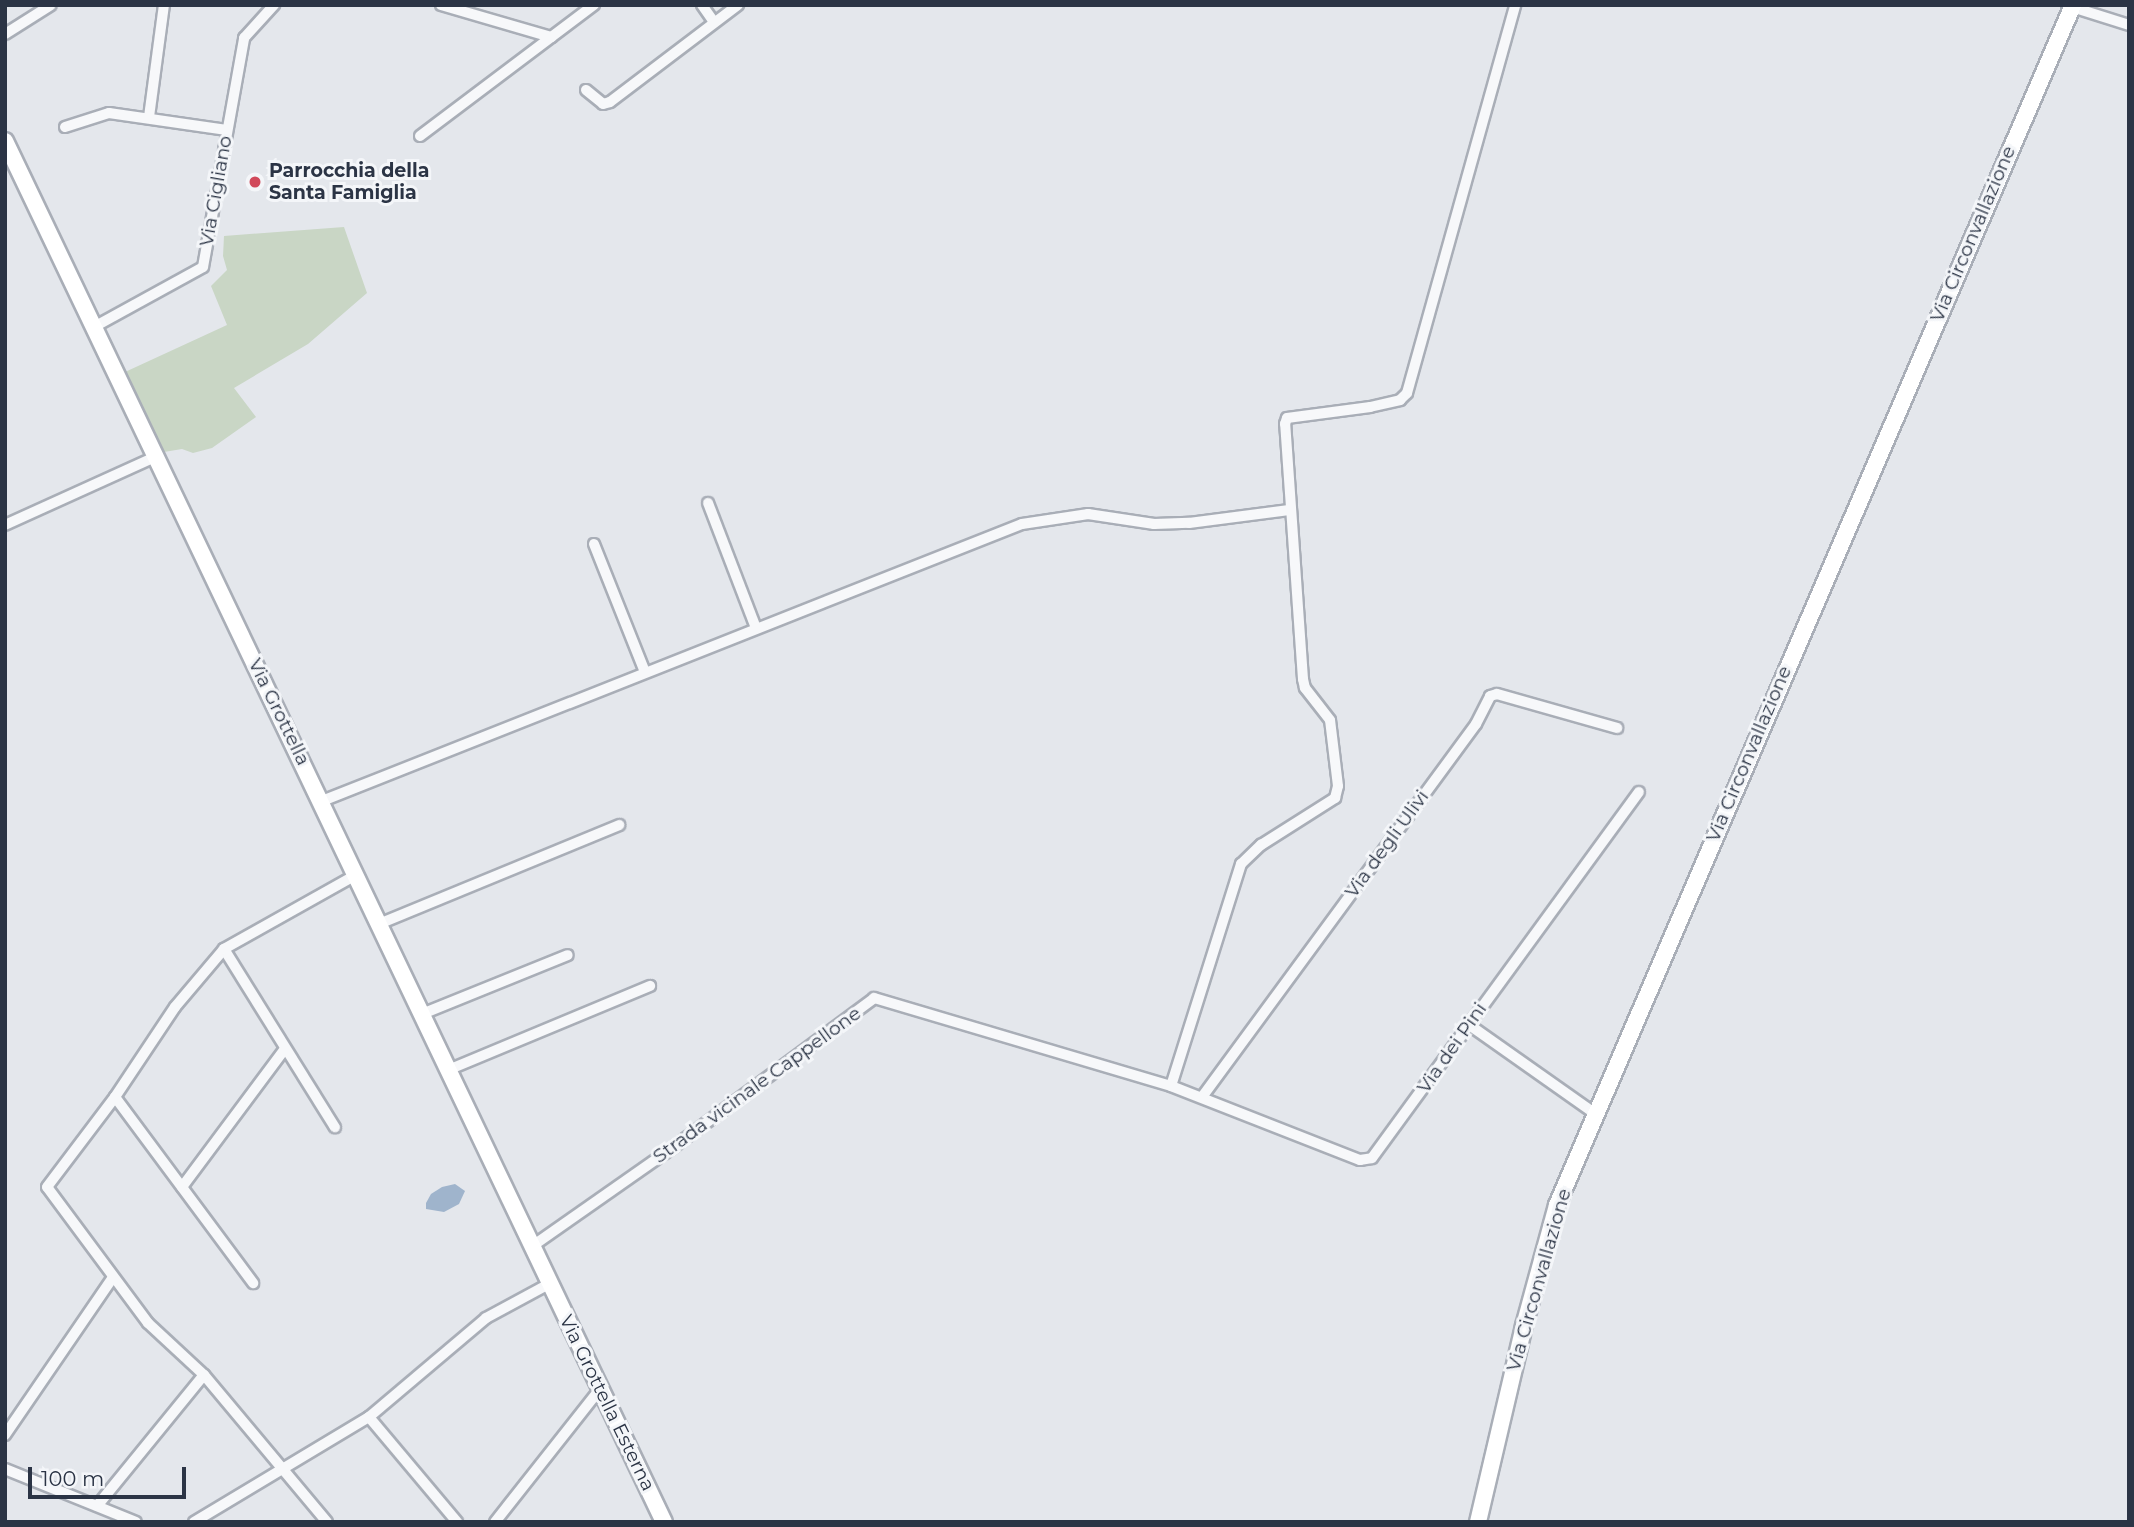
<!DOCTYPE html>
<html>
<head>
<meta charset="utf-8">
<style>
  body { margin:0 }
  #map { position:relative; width:2134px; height:1527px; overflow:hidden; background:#e4e7ec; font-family:Montserrat,sans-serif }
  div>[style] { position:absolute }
  .green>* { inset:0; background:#c9d6c5 }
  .water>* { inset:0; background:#9fb4cc }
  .roads { filter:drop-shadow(2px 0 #a9aeb7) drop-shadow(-2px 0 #a9aeb7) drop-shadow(0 2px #a9aeb7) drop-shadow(0 -2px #a9aeb7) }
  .street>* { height:10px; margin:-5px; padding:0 5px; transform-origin:5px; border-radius:5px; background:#f7f8fa }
  .secondary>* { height:16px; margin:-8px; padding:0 8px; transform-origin:8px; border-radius:8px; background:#fff }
  .dots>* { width:19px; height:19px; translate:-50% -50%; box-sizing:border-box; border:4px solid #f4f6f9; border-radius:50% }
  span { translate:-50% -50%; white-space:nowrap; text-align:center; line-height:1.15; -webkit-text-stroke:6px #f4f6f9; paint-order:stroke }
  .poi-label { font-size:19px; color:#2b3445; font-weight:700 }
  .left { translate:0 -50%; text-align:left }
  .street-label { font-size:19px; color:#2b3445 }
  .frame { position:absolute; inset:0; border:7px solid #2b3445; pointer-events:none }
  .scale { position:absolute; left:28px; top:1467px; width:158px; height:32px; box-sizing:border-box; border:4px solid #2b3445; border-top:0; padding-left:9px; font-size:21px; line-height:24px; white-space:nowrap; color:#2b3445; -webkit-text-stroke:5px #f4f6f9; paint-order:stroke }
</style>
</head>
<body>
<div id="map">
  <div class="green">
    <i style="clip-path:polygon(344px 227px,367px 293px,308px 344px,234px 388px,256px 417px,212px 448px,193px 453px,182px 449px,164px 452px,125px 372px,227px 325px,211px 286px,227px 270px,223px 256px,224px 236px)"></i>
  </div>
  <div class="water">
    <i style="clip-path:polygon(455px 1184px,465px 1191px,459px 1204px,444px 1212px,426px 1209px,426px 1203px,431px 1194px,442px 1187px)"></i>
  </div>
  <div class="roads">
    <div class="street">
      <i style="left:441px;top:5px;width:115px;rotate:16.2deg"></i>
      <i style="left:702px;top:5px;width:21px;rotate:55deg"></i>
      <i style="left:2072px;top:7px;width:60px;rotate:17.5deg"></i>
      <i style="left:5px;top:34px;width:54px;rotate:-32.2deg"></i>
      <i style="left:586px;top:90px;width:22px;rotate:39deg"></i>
      <i style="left:603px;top:104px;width:7px;rotate:-16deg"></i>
      <i style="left:610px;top:102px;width:161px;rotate:-37.2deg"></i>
      <i style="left:149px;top:117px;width:113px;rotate:-82.4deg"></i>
      <i style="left:65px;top:127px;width:46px;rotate:-17.7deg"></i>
      <i style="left:109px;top:113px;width:119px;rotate:8.2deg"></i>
      <i style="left:420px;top:136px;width:218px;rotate:-37deg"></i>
      <i style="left:94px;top:327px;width:124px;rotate:-28.8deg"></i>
      <i style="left:203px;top:267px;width:233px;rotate:-79.8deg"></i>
      <i style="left:244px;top:38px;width:45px;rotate:-47.7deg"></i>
      <i style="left:708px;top:503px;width:134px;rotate:69deg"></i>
      <i style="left:5px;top:525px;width:167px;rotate:-24.4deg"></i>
      <i style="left:594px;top:544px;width:138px;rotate:68.3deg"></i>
      <i style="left:322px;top:801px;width:753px;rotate:-21.59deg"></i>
      <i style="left:1022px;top:524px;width:67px;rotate:-8.6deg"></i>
      <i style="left:1088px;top:514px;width:67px;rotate:8.6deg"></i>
      <i style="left:1154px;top:524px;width:35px;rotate:-2deg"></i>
      <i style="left:1189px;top:523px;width:101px;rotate:-7.4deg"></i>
      <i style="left:379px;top:924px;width:260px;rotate:-22.4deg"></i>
      <i style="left:224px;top:949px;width:210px;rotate:58.1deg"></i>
      <i style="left:422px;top:1014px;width:157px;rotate:-22deg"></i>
      <i style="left:1468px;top:1024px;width:154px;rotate:35.2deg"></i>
      <i style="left:448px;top:1070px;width:219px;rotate:-22.6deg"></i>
      <i style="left:1171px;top:1086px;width:233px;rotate:-72.5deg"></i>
      <i style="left:1241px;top:864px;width:28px;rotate:-44deg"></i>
      <i style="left:1261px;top:845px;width:88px;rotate:-32.4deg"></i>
      <i style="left:1335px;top:798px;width:12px;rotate:-76deg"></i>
      <i style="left:1338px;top:786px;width:66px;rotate:-96.9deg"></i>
      <i style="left:1330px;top:720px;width:41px;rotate:-128deg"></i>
      <i style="left:1305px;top:688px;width:9px;rotate:-103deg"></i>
      <i style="left:1303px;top:679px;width:256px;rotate:-94deg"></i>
      <i style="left:1285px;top:424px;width:6px;rotate:-72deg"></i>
      <i style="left:1287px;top:418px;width:84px;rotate:-7.5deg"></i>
      <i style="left:1370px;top:407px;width:31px;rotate:-13deg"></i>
      <i style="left:1400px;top:400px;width:10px;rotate:-45deg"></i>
      <i style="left:1407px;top:393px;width:403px;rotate:-74.4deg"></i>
      <i style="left:115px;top:1097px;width:232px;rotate:53.4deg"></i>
      <i style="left:1202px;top:1097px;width:463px;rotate:-53.7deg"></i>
      <i style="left:1476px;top:724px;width:31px;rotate:-63deg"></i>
      <i style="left:1490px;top:696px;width:7px;rotate:-16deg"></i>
      <i style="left:1497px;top:694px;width:125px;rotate:15.8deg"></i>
      <i style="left:182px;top:1187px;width:172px;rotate:-53.3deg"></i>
      <i style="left:531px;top:1247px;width:176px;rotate:-35deg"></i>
      <i style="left:675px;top:1146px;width:248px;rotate:-36.6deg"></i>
      <i style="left:874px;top:998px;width:310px;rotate:16.5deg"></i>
      <i style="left:1171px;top:1086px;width:203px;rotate:21.4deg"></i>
      <i style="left:1360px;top:1160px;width:12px;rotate:-9deg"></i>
      <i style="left:1372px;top:1158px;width:453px;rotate:-53.9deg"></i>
      <i style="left:369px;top:1417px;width:137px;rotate:50deg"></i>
      <i style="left:5px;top:1435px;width:191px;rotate:-55.6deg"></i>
      <i style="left:5px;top:1469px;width:141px;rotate:22deg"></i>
      <i style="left:97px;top:1506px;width:169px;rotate:-50.8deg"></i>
      <i style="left:194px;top:1522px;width:204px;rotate:-31deg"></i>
      <i style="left:369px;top:1417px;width:153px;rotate:-40.2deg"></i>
      <i style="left:486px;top:1318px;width:72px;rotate:-28.4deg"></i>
      <i style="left:327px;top:1522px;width:192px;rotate:-129.9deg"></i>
      <i style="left:204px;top:1375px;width:76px;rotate:-137.1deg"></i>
      <i style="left:148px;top:1323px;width:169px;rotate:-126.6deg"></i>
      <i style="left:47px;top:1187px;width:113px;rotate:-52.9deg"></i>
      <i style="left:115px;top:1097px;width:108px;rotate:-56.3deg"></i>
      <i style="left:175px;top:1007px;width:76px;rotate:-49.8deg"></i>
      <i style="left:224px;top:949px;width:151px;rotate:-29.3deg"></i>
      <i style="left:495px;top:1522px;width:169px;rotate:-51.7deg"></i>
    </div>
    <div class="secondary">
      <i style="left:5px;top:141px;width:1530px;rotate:64.49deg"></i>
      <i style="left:1478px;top:1522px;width:201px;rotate:-76.8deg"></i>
      <i style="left:1524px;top:1326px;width:125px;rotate:-74.7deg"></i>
      <i style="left:1557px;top:1205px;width:1306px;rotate:-66.73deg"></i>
    </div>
  </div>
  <div class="dots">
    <i style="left:255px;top:182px;background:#d1495b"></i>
  </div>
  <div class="poi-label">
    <span class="left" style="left:269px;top:182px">Parrocchia della<br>Santa Famiglia</span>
  </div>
  <div class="street-label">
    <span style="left:216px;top:191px;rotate:-80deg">Via Cigliano</span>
    <span style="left:1973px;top:234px;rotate:-67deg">Via Circonvallazione</span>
    <span style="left:279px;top:712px;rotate:64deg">Via Grottella</span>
    <span style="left:1749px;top:754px;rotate:-67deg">Via Circonvallazione</span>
    <span style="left:1387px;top:844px;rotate:-54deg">Via degli Ulivi</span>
    <span style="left:1452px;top:1048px;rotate:-55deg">Via dei Pini</span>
    <span style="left:757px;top:1085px;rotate:-36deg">Strada vicinale Cappellone</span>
    <span style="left:1539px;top:1280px;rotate:-74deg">Via Circonvallazione</span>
    <span style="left:607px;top:1403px;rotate:64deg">Via Grottella Esterna</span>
  </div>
  <div class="frame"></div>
  <div class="scale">100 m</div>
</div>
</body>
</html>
